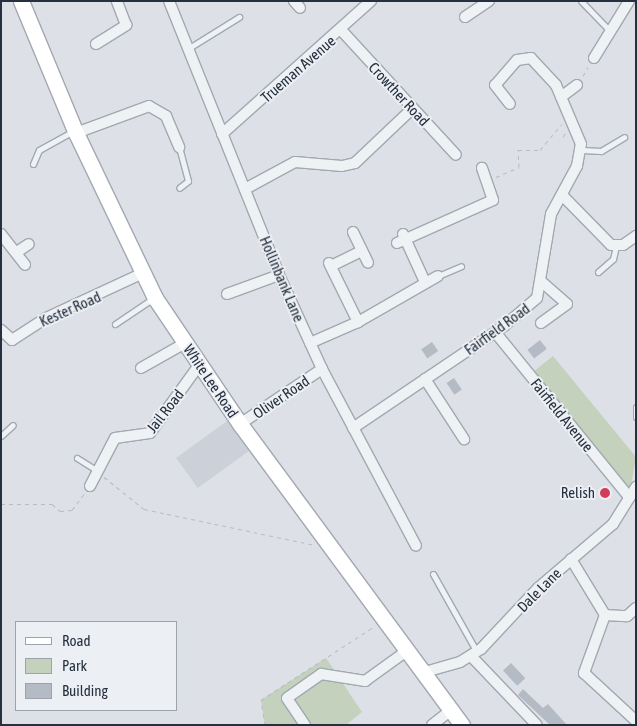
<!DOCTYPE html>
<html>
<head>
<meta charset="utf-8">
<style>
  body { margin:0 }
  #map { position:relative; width:637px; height:726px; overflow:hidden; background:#dde1e7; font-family:"Asap Condensed",sans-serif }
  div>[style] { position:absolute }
  .built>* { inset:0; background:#cbd0d9; transform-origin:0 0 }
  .green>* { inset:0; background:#c3d1bd }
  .building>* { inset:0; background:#b4bbc4; transform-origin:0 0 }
  .path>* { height:1px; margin-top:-0.5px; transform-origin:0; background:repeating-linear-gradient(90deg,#b7bcc2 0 4px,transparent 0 8px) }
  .roads { filter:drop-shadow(1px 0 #a2a8b1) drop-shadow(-1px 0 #a2a8b1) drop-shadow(0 1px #a2a8b1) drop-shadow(0 -1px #a2a8b1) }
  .service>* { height:5px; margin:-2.5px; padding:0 2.5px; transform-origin:2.5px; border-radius:2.5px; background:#eff2f5 }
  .minor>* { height:10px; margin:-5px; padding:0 5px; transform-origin:5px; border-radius:5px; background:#eff2f5 }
  .secondary>* { height:15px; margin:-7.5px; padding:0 7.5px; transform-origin:7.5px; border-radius:7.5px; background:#fff }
  .dots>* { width:14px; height:14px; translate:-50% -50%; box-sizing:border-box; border:2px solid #ecf0f5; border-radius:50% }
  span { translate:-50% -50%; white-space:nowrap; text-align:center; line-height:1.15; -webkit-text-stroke:4px #ecf0f5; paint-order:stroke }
  .street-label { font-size:15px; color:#26303e }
  .poi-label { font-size:15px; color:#26303e }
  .right { translate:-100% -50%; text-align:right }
  .frame { position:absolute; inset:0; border:2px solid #26303e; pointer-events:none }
  .legend { position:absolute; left:15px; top:621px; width:162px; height:90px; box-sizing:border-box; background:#ecf0f5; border:1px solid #9da3ac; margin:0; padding:6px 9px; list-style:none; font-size:15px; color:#26303e }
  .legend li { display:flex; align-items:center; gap:10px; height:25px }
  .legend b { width:25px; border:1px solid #9da3ac }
</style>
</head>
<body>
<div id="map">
  <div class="built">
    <i style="left:227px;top:421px;width:37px;height:63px;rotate:54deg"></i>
  </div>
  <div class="green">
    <i style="clip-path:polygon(553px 356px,636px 457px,631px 486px,627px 488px,533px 372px)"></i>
    <i style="clip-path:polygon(326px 658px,362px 712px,346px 725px,265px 725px,261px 700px)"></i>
  </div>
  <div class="building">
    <i style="left:540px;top:340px;width:11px;height:16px;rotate:52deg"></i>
    <i style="left:432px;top:342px;width:11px;height:13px;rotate:56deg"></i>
    <i style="left:454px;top:378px;width:14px;height:9px;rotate:56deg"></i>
    <i style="left:511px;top:663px;width:21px;height:11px;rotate:47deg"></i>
    <i style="clip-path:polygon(523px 689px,543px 708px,548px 704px,567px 725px,550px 725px,518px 695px)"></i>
  </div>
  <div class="path">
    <i style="left:583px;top:76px;width:10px;rotate:-61deg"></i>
    <i style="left:563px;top:137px;width:6px;rotate:-59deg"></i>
    <i style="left:496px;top:177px;width:25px;rotate:-23deg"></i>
    <i style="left:519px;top:167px;width:17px;rotate:-93deg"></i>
    <i style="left:518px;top:150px;width:22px"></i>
    <i style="left:540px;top:150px;width:34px;rotate:-50deg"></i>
    <i style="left:104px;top:477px;width:51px;rotate:38.7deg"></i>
    <i style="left:144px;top:509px;width:175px;rotate:11.9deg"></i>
    <i style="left:1px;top:504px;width:51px"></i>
    <i style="left:52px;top:504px;width:11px;rotate:41deg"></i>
    <i style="left:60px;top:511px;width:12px;rotate:-5deg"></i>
    <i style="left:72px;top:510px;width:21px;rotate:-53deg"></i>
    <i style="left:265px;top:725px;width:25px;rotate:-99deg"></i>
    <i style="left:261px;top:700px;width:136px;rotate:-33deg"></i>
  </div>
  <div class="roads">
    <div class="service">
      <i style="left:581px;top:1px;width:43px;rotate:45.9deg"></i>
      <i style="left:189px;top:48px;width:59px;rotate:-31.8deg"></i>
      <i style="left:179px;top:147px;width:35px;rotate:75deg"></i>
      <i style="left:188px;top:181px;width:11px;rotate:142deg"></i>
      <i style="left:582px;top:150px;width:19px;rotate:3deg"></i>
      <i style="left:601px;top:151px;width:27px;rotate:-31deg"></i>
      <i style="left:33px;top:164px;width:15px;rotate:-67deg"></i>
      <i style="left:39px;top:150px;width:38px;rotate:-29deg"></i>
      <i style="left:598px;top:272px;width:20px;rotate:-41deg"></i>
      <i style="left:613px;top:259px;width:13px;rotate:-77deg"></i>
      <i style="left:438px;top:276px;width:25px;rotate:-23deg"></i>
      <i style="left:115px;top:324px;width:45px;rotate:-34deg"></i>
      <i style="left:636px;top:407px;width:10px;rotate:90deg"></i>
      <i style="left:1px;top:436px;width:16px;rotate:-43deg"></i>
      <i style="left:77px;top:458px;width:25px;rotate:32deg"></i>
      <i style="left:433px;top:574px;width:90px;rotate:60.6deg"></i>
    </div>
    <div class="minor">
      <i style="left:169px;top:1px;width:295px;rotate:68.1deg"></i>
      <i style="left:279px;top:275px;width:103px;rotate:65.4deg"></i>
      <i style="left:322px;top:369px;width:200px;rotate:62deg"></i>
      <i style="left:294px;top:1px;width:9px;rotate:49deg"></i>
      <i style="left:465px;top:17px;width:29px;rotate:-34deg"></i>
      <i style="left:342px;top:31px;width:168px;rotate:47.4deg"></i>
      <i style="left:96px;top:44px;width:36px;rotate:-32deg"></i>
      <i style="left:126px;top:25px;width:26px;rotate:-111deg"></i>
      <i style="left:594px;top:58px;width:67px;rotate:-58.4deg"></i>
      <i style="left:561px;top:97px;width:20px;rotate:-37deg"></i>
      <i style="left:76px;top:133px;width:78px;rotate:-20.3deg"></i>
      <i style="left:149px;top:106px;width:20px;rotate:30deg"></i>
      <i style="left:166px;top:116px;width:34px;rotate:67deg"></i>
      <i style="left:222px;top:134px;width:200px;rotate:-41.8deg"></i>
      <i style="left:245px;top:189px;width:57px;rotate:-28.4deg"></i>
      <i style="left:295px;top:162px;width:47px;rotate:4.9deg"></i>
      <i style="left:342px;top:166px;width:13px;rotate:-13deg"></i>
      <i style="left:355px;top:163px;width:79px;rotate:-43.5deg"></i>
      <i style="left:562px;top:195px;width:70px;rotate:45.6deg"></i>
      <i style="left:611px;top:245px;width:12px"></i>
      <i style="left:623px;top:245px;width:16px;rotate:-35deg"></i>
      <i style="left:353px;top:232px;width:34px;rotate:64deg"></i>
      <i style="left:1px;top:234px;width:39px;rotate:52deg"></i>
      <i style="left:403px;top:234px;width:53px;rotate:65.4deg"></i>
      <i style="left:397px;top:243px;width:105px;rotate:-24.1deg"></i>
      <i style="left:493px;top:200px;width:34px;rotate:-109deg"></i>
      <i style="left:17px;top:252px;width:14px;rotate:-34deg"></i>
      <i style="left:329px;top:263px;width:66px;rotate:63.8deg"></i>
      <i style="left:331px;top:266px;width:34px;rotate:-26deg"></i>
      <i style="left:227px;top:294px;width:55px;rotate:-20.1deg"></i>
      <i style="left:541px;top:323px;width:32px;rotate:-36deg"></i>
      <i style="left:567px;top:304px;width:33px;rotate:-139deg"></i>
      <i style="left:1px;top:330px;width:15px;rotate:42deg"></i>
      <i style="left:12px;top:340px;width:40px;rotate:-32.9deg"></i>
      <i style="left:46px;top:318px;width:107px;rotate:-24.9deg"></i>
      <i style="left:495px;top:332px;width:213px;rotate:50.9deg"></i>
      <i style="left:310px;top:343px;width:52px;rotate:-23.6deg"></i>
      <i style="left:358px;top:322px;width:92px;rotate:-29.9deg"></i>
      <i style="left:141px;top:368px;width:51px;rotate:-29.6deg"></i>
      <i style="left:425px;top:379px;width:72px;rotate:57deg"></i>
      <i style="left:240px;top:424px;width:99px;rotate:-33.9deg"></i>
      <i style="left:353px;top:428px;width:182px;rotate:-34deg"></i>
      <i style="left:504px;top:326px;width:43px;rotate:-40.3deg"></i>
      <i style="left:537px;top:298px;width:85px;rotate:-80.5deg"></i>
      <i style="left:551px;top:214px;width:55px;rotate:-61.6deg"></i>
      <i style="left:577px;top:166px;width:22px;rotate:-80deg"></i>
      <i style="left:581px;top:144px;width:64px;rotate:-113deg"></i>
      <i style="left:556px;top:85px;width:37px;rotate:-133deg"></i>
      <i style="left:531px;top:58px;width:14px;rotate:172deg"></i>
      <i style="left:517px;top:60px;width:33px;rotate:131deg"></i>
      <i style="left:495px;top:85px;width:24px;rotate:52deg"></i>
      <i style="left:90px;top:486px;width:54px;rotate:-62.5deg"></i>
      <i style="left:115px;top:438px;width:35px;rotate:-8deg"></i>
      <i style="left:150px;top:433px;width:84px;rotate:-54.2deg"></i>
      <i style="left:571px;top:559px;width:66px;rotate:58.7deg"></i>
      <i style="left:605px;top:615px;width:62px;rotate:109.9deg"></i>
      <i style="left:584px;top:673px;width:71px;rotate:42.7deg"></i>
      <i style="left:605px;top:615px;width:22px;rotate:3deg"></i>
      <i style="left:627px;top:616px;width:12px;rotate:-42deg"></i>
      <i style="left:471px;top:656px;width:95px;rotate:46.3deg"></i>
      <i style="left:425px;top:672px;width:36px;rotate:-16deg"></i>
      <i style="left:460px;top:662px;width:25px;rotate:-32deg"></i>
      <i style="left:481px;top:649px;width:83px;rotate:-46.9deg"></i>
      <i style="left:538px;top:588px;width:99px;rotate:-40.5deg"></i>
      <i style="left:613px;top:524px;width:44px;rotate:-58.1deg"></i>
      <i style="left:305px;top:725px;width:32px;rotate:-124deg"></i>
      <i style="left:287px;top:698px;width:42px;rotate:-35.2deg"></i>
      <i style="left:321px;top:674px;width:45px;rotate:9deg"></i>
      <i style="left:365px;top:681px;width:53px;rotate:-35.8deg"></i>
      <i style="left:432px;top:725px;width:24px;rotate:-38deg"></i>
    </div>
    <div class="secondary">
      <i style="left:21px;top:1px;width:143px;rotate:67.4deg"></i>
      <i style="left:76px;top:133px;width:183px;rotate:64.4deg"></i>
      <i style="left:155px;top:298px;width:152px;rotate:56deg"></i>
      <i style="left:240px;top:424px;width:374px;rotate:53.6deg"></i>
    </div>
  </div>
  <div class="dots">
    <i style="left:605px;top:493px;background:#d23c59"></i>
  </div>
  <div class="street-label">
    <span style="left:298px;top:69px;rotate:-41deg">Trueman Avenue</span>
    <span style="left:399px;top:94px;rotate:47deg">Crowther Road</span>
    <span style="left:282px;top:279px;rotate:67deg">Hollinbank Lane</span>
    <span style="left:70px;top:309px;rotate:-24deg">Kester Road</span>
    <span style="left:497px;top:329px;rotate:-36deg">Fairfield Road</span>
    <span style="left:211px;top:381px;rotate:56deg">White Lee Road</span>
    <span style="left:281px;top:397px;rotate:-34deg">Oliver Road</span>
    <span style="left:165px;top:411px;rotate:-52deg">Jail Road</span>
    <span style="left:562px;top:415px;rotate:51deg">Fairfield Avenue</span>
    <span style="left:539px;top:590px;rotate:-45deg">Dale Lane</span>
  </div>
  <div class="poi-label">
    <span class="right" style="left:595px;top:493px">Relish</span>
  </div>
  <div class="frame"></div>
  <ul class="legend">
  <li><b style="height:6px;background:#fff"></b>Road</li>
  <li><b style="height:14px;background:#c3d1bd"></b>Park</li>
  <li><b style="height:14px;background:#b4bbc4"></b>Building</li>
  </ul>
</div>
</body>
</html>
